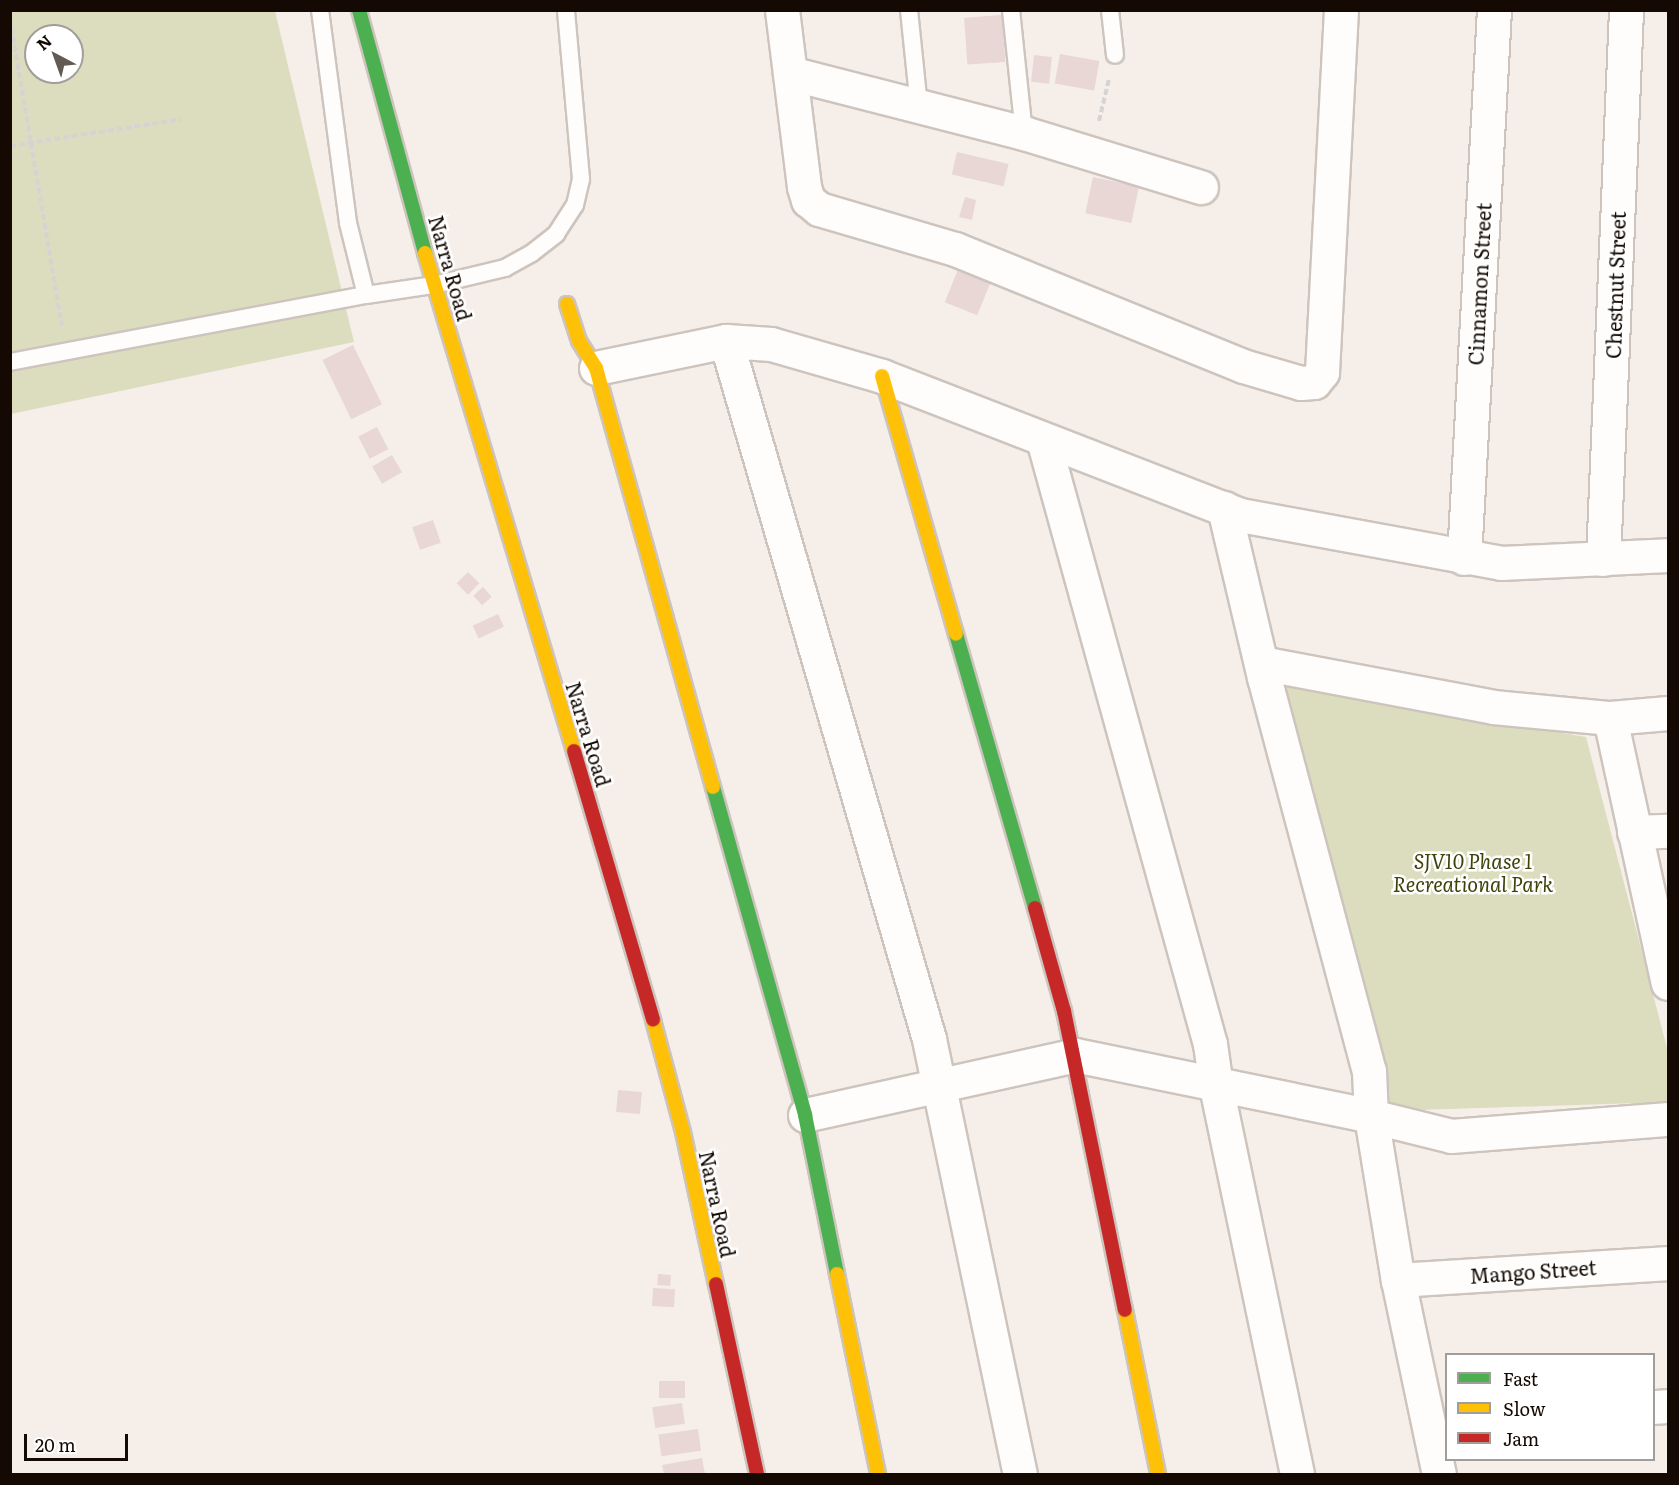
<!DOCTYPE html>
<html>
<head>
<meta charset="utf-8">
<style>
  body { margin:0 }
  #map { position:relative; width:1679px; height:1485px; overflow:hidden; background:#f6efe9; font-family:Literata,serif }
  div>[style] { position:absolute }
  .green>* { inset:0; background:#dcdcbf }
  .building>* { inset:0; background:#e8d7d4; transform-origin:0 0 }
  .path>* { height:4px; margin-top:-2px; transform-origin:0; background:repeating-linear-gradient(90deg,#d6d4d2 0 6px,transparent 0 9px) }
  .roads { filter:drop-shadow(2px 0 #cdc4bd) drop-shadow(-2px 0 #cdc4bd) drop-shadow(0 2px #cdc4bd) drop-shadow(0 -2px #cdc4bd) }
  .lane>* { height:16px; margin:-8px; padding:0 8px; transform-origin:8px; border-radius:8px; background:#fefdfc }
  .street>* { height:33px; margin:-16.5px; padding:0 16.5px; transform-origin:16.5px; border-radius:16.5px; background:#fefdfc }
  .fast>* { height:14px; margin:-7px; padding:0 7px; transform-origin:7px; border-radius:7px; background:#4caf50 }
  .slow>* { height:14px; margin:-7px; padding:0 7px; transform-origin:7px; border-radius:7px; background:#ffc107 }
  .jam>* { height:14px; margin:-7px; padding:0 7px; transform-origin:7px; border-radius:7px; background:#c62828 }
  span { translate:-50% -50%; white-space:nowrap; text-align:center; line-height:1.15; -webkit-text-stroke:5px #fff; paint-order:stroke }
  .street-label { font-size:20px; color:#140a03 }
  .park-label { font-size:20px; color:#3e430a; font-style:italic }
  .frame { position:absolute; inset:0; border:12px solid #140a03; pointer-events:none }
  .legend { position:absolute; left:1445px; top:1353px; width:210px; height:108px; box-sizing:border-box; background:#fff; border:2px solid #a19d9a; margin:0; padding:8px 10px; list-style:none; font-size:18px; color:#140a03 }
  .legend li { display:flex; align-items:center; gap:12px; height:30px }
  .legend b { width:30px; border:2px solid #a19d9a }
  .north { position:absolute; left:24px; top:24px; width:60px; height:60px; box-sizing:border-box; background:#fff; border:2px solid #a19d9a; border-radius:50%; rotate:319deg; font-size:16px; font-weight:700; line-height:24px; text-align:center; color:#140a03 }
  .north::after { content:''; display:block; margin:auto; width:21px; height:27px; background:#635a54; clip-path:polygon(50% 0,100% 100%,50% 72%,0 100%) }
  .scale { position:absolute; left:24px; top:1434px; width:104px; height:27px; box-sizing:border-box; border:3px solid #140a03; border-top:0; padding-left:8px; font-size:18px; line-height:21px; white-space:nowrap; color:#140a03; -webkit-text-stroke:4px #fff; paint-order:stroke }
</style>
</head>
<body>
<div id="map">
  <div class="green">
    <i style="clip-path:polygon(evenodd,10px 11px,275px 11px,354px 342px,11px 414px,10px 11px,36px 36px,72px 36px,72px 72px,36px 72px,36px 36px)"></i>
    <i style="clip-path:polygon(1274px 684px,1586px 737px,1668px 1052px,1668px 1102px,1388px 1111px)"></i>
  </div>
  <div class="building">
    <i style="left:1002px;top:15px;width:47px;height:38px;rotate:86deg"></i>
    <i style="left:1060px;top:54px;width:40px;height:30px;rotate:10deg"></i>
    <i style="left:1034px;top:55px;width:18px;height:27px;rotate:6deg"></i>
    <i style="left:957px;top:152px;width:53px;height:23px;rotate:13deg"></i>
    <i style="left:1093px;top:177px;width:47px;height:37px;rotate:12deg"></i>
    <i style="clip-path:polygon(965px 197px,976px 200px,972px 220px,959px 217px)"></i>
    <i style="left:959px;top:267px;width:35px;height:38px;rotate:22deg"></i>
    <i style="left:353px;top:345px;width:66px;height:34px;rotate:64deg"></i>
    <i style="left:377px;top:427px;width:25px;height:21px;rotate:63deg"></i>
    <i style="left:392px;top:455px;width:20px;height:23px;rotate:60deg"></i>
    <i style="left:433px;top:520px;width:24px;height:22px;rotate:71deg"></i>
    <i style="left:468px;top:572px;width:16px;height:16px;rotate:45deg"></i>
    <i style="left:483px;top:587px;width:13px;height:13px;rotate:48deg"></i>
    <i style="left:498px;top:614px;width:14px;height:28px;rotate:65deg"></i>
    <i style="left:618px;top:1090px;width:24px;height:22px;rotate:5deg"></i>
    <i style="left:658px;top:1274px;width:13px;height:11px;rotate:4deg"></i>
    <i style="left:653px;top:1288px;width:22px;height:18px;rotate:3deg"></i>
    <i style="left:659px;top:1381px;width:26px;height:17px"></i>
    <i style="left:682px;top:1403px;width:21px;height:30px;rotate:82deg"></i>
    <i style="left:698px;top:1429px;width:22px;height:40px;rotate:82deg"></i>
    <i style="clip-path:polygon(702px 1458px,705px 1474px,664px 1474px,662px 1465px)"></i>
  </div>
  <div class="path">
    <i style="left:10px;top:19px;width:311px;rotate:80.4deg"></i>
    <i style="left:1099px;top:121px;width:43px;rotate:-76.6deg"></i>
    <i style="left:10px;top:146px;width:174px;rotate:-8.9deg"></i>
  </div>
  <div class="roads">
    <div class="lane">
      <i style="left:320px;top:10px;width:215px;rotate:82.5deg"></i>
      <i style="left:348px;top:223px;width:74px;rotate:76deg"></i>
      <i style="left:909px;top:10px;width:97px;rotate:84.1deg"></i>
      <i style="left:1011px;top:10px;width:124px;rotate:84deg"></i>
      <i style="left:1110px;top:10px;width:45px;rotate:83.7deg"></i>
      <i style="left:10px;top:362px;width:362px;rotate:-10.7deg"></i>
      <i style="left:366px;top:295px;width:69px;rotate:-8.4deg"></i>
      <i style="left:434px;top:285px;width:73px;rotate:-13.5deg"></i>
      <i style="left:505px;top:268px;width:31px;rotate:-29deg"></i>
      <i style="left:532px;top:253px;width:31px;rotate:-38deg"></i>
      <i style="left:556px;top:234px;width:35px;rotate:-57deg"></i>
      <i style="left:575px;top:205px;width:27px;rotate:-77deg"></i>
      <i style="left:581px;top:179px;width:170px;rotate:-95.1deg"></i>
    </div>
    <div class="street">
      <i style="left:782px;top:10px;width:178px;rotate:82.9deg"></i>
      <i style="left:804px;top:187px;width:14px;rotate:73deg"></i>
      <i style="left:808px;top:200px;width:14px;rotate:39deg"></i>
      <i style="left:819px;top:209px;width:142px;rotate:16.4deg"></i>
      <i style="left:955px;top:249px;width:311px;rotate:22.1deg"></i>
      <i style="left:1243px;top:366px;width:60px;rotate:16.3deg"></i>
      <i style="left:1301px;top:383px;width:13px;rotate:-4deg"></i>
      <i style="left:1314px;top:382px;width:13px;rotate:-51deg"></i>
      <i style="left:1322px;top:372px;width:362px;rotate:-87deg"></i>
      <i style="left:790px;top:73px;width:242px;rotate:14.4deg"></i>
      <i style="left:1024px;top:133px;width:185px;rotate:17deg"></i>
      <i style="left:726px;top:341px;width:727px;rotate:73.78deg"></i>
      <i style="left:929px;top:1039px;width:444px;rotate:78.2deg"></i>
      <i style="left:596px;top:368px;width:133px;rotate:-11.7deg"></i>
      <i style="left:726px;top:341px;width:45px;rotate:3.8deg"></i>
      <i style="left:771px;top:344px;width:116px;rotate:16.1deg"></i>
      <i style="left:882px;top:376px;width:384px;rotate:21.2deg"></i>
      <i style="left:1240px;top:515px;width:265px;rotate:10.4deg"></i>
      <i style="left:1501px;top:563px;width:167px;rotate:-2.7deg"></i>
      <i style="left:1043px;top:439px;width:628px;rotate:74.57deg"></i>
      <i style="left:1210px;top:1044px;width:42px;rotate:81.9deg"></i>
      <i style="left:1216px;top:1086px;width:396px;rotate:78.2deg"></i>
      <i style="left:1224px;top:508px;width:174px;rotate:76.7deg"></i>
      <i style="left:1264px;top:677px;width:408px;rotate:75.1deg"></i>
      <i style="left:1369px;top:1071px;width:45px;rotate:87.5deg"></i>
      <i style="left:1371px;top:1116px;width:166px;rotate:80.7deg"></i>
      <i style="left:1398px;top:1280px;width:198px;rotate:78.1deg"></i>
      <i style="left:1464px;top:558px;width:549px;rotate:-86.87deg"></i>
      <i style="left:1603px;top:559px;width:549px;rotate:-87.6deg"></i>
      <i style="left:1261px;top:663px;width:236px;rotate:10.7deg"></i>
      <i style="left:1493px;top:707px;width:118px;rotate:5.4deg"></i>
      <i style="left:1610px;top:718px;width:58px;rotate:-4.9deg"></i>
      <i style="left:1610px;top:718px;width:271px;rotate:77.7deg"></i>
      <i style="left:1634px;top:832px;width:34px;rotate:-2deg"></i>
      <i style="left:805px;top:1115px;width:277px;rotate:-12.5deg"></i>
      <i style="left:1075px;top:1055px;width:302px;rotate:11.6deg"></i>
      <i style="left:1371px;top:1116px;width:82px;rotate:14deg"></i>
      <i style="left:1451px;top:1136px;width:218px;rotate:-4.5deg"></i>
      <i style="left:1398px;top:1280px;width:271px;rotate:-3.6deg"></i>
      <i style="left:1654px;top:1407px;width:14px;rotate:-4deg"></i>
    </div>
    <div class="fast">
      <i style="left:359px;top:10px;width:252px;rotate:74.8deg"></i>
      <i style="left:956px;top:634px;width:285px;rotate:73.9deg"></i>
      <i style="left:713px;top:787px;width:341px;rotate:74.3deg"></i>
      <i style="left:805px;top:1115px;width:162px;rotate:78.6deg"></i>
    </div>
    <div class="slow">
      <i style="left:425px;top:253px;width:520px;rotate:73.34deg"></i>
      <i style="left:567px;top:304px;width:39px;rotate:72deg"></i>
      <i style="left:579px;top:341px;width:32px;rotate:58deg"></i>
      <i style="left:596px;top:368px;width:435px;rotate:74.4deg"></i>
      <i style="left:882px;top:376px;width:268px;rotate:74deg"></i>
      <i style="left:653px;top:1020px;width:116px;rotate:75deg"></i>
      <i style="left:683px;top:1132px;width:156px;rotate:77.8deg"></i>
      <i style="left:837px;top:1274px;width:204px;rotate:78.4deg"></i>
      <i style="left:1125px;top:1310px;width:167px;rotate:78.6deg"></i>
    </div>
    <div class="jam">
      <i style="left:574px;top:751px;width:280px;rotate:73.6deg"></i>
      <i style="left:1035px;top:908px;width:107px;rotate:74.3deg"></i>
      <i style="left:1064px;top:1011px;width:305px;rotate:78.5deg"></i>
      <i style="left:716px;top:1284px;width:194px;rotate:77.8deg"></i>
    </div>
  </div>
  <div class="street-label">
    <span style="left:451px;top:268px;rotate:74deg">Narra Road</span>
    <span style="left:1479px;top:284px;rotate:-87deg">Cinnamon Street</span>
    <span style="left:1615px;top:285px;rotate:-88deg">Chestnut Street</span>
    <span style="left:589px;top:734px;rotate:73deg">Narra Road</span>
    <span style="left:718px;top:1204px;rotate:78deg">Narra Road</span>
    <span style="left:1533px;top:1271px;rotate:-4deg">Mango Street</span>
  </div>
  <div class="park-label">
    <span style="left:1473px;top:872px">SJV10 Phase 1<br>Recreational Park</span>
  </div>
  <div class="frame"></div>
  <ul class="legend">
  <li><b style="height:8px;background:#4caf50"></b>Fast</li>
  <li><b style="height:8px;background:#ffc107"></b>Slow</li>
  <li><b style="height:8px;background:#c62828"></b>Jam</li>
  </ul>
  <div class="north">N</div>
  <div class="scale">20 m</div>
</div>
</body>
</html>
